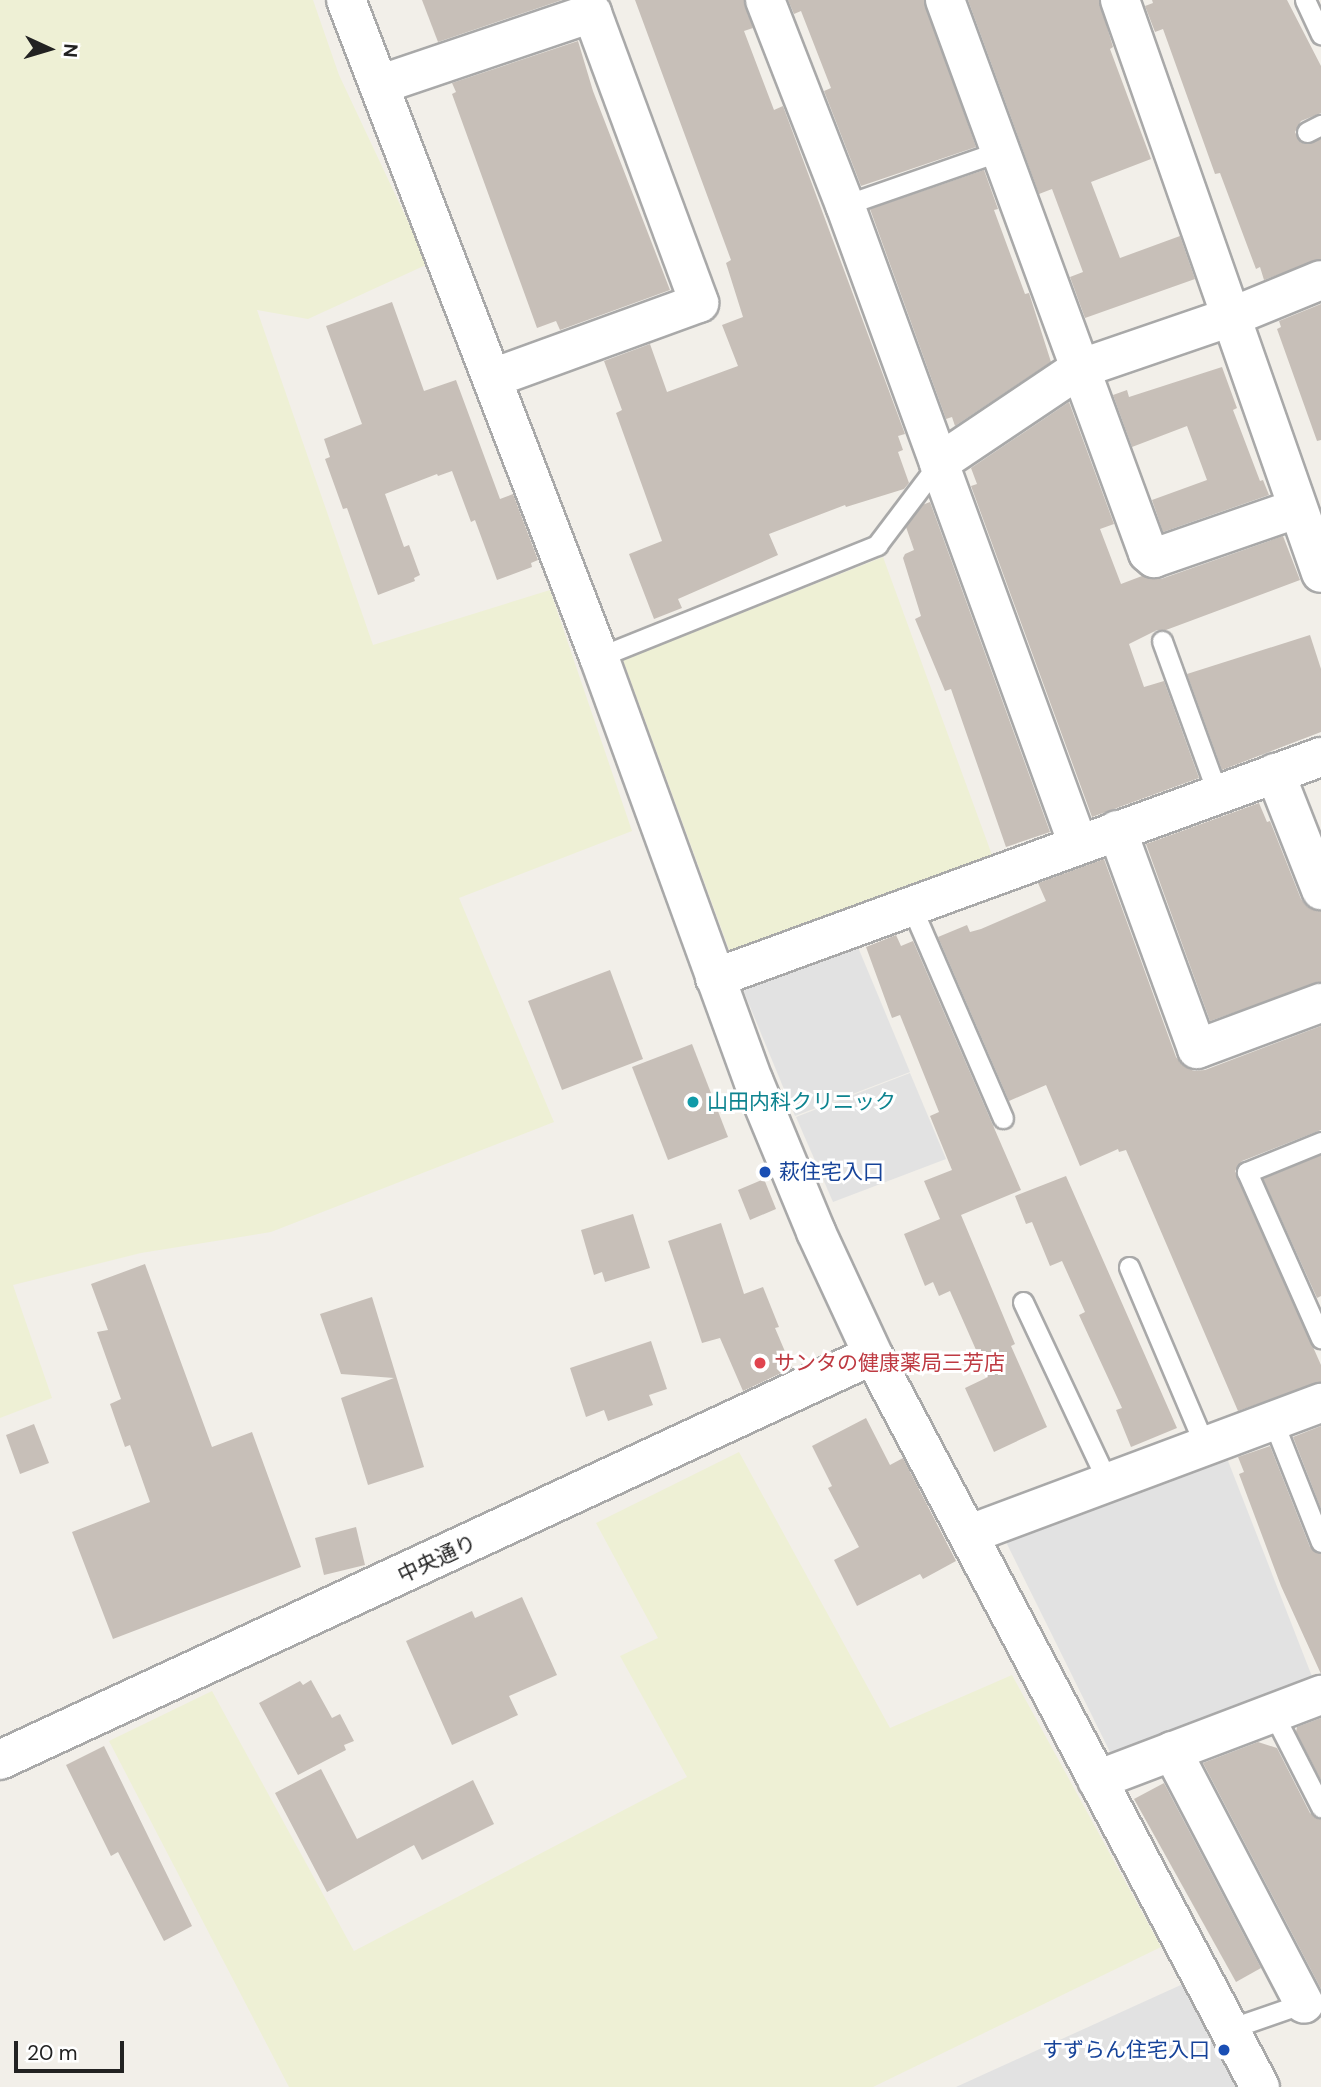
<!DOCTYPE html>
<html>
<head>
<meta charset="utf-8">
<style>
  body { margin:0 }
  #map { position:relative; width:1321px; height:2087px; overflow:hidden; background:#f2efe9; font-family:"DM Sans","Noto Sans JP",sans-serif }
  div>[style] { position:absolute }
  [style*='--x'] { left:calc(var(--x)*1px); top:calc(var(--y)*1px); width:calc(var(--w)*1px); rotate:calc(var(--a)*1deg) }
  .farmland>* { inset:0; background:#eef0d5 }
  .parking>* { inset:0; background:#e2e2e2 }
  .building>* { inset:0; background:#c7bfb8 }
  .roads { filter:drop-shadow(2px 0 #a9a9a9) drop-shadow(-2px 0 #a9a9a9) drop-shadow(0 2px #a9a9a9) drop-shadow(0 -2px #a9a9a9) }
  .service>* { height:19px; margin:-9.5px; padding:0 9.5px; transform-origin:9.5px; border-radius:9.5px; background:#fff }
  .minor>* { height:38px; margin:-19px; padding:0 19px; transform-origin:19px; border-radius:19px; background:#fff }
  .tertiary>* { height:38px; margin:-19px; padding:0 19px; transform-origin:19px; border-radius:19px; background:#fff }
  .dots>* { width:19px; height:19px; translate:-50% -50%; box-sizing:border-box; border:4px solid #fff; border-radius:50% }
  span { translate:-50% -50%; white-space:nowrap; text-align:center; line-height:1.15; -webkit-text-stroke:6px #fff; paint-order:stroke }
  .culture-label { font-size:21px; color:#0d838f }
  .left { translate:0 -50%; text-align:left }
  .transit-label { font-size:21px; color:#164399 }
  .right { translate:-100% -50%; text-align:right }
  .health-label { font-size:21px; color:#be3a42 }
  .street-label { font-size:21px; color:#222 }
  .north { position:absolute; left:14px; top:14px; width:70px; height:70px; -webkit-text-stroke:5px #fff; paint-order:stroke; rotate:94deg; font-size:19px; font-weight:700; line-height:28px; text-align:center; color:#222 }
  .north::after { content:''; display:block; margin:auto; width:24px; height:32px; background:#222; clip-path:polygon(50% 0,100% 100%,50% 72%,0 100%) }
  .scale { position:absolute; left:14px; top:2041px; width:110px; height:32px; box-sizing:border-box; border:4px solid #222; border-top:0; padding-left:9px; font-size:21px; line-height:24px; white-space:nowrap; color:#222; -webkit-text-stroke:5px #fff; paint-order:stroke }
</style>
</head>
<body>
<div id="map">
  <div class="farmland">
    <i style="clip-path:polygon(0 0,313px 0,339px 75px,428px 264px,308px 319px,257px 310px,373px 645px,550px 590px,632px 831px,459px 898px,554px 1122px,271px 1232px,141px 1253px,13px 1285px,52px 1398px,0 1418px)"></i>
    <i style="clip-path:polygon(883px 557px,996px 866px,731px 955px,623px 660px)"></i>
    <i style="clip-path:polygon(739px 1452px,890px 1728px,1012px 1675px,1161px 1947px,873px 2087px,289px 2087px,109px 1741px,212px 1691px,354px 1951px,687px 1777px,620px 1656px,658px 1638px,596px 1523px)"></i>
  </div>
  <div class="parking">
    <i style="clip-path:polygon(855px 940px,910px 1072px,795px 1116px,744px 992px,748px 982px)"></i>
    <i style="clip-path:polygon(910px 1073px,946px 1159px,833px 1202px,796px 1117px)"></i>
    <i style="clip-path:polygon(1223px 1448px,1313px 1679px,1119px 1755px,1111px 1754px,1007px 1544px,1009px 1534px)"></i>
    <i style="clip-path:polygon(1183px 1984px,1237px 2087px,956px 2087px)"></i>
  </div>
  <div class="building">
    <i style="clip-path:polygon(422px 0,562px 0,438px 42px)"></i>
    <i style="clip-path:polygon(635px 0,744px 0,753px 28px,744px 31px,774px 110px,783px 106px,905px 434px,898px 436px,903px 450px,898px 452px,909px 483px,904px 489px,846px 507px,845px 505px,769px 534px,778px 555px,678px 599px,682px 608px,654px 619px,629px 554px,662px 541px,616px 413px,622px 410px,604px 361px,650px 344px,667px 392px,738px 366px,722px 325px,743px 317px,726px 263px,731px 260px)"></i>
    <i style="clip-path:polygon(788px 0,924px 0,976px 147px,861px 186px,824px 91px,831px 88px,801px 11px,794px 14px)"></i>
    <i style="clip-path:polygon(968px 0,1099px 0,1113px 47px,1110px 49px,1151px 159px,1091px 182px,1120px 258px,1180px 236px,1195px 279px,1085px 318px,1070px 277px,1083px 272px,1052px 189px,1039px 194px)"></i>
    <i style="clip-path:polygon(1152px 0,1287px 0,1321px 66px,1321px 113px,1301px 121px,1295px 132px,1300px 142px,1306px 144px,1321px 139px,1321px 259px,1264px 280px,1260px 267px,1256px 269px,1220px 173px,1215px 174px,1163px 29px,1155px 32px,1145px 6px,1153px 3px)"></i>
    <i style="clip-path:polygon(578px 41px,593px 91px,670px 290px,560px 330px,556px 321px,537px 328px,452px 94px,456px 92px,452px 83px)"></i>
    <i style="clip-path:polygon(984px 170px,998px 209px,994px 210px,1025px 294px,1029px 293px,1051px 362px,955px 426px,952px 417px,946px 419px,870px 209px)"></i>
    <i style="clip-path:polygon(392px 302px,424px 391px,456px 380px,500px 499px,513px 494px,538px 560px,531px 563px,532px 567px,497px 580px,475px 520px,471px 522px,452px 471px,438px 476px,437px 474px,385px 494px,404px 547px,409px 545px,420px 575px,414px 578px,415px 581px,378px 595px,347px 508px,343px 509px,325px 459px,330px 457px,324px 439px,362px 424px,326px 326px)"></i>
    <i style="clip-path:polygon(1321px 304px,1321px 440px,1317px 441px,1277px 329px,1281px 327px,1279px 321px)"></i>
    <i style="clip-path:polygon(1222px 367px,1237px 408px,1233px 410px,1260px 481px,1263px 480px,1269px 495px,1163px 532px,1152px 500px,1207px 480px,1187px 426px,1132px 447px,1113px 395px,1127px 390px,1129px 397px)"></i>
    <i style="clip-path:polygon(1069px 402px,1114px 524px,1100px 529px,1121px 584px,1142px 576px,1161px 579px,1283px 536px,1300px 580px,1166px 630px,1157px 630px,1129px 644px,1144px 687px,1164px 681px,1199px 778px,1092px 817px,971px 486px,977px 484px,971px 468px)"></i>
    <i style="clip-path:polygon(930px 502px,1050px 832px,1006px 847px,951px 689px,945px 691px,915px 619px,921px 616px,903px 558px,905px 554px,914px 550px,906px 527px,922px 505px)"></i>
    <i style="clip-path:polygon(1310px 635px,1321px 669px,1321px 732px,1222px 770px,1187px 674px)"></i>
    <i style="clip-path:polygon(1259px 803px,1267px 822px,1270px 821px,1301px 899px,1308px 907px,1321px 911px,1321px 982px,1210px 1021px,1146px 844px)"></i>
    <i style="clip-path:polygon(1104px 859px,1176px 1057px,1184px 1066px,1194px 1071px,1205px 1070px,1321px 1026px,1321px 1130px,1242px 1161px,1235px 1171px,1321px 1365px,1321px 1382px,1238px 1411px,1126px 1150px,1119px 1152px,1118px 1149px,1080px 1166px,1046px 1085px,1009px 1101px,938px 937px,967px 925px,970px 932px,981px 929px,1046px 901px,1038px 883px)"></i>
    <i style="clip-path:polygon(896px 935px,901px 946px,913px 941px,1021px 1190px,961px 1215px,1015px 1344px,1011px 1346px,1047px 1427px,994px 1452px,965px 1388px,988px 1377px,950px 1291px,939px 1296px,933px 1282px,925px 1286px,904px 1234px,940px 1219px,924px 1181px,952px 1170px,930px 1116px,939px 1112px,900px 1015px,892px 1018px,866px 947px)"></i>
    <i style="clip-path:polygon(610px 970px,643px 1059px,562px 1090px,528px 1001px)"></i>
    <i style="clip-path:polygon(692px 1044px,728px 1137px,668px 1160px,632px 1067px)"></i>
    <i style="clip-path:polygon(1321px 1155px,1321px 1296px,1317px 1298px,1263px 1179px)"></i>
    <i style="clip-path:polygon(1066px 1176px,1177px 1428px,1131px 1447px,1116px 1410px,1122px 1408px,1079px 1315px,1085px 1312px,1062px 1261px,1050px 1266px,1032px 1222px,1026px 1224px,1015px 1196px)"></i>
    <i style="clip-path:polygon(764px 1179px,776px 1209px,750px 1220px,738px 1190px)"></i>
    <i style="clip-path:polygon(633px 1214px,650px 1268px,605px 1282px,602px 1272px,594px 1275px,581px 1230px)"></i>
    <i style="clip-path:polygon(721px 1223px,744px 1294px,763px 1287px,779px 1327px,775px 1328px,792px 1368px,743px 1391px,720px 1338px,702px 1343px,668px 1241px)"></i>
    <i style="clip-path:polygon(145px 1264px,212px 1447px,252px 1432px,301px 1567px,113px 1639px,72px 1532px,150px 1502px,130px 1445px,125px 1447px,110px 1404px,121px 1399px,97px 1332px,108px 1330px,91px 1284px)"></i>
    <i style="clip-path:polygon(372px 1297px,424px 1467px,368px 1485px,341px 1398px,394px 1378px,341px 1374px,320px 1314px)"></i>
    <i style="clip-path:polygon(651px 1341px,667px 1389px,649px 1395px,653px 1405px,608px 1421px,604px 1410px,586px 1417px,570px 1368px)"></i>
    <i style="clip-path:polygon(866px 1418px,890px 1465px,903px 1458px,956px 1561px,923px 1579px,920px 1574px,857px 1606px,834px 1560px,859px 1547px,828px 1488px,832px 1486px,812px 1446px)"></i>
    <i style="clip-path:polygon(34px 1424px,49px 1463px,20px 1474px,6px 1435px)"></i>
    <i style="clip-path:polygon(1321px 1426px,1321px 1509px,1293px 1437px)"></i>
    <i style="clip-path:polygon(1270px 1446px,1310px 1547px,1321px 1554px,1321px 1674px,1281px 1586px,1239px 1474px,1244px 1472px,1238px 1457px)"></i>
    <i style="clip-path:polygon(356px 1527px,365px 1565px,324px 1575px,315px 1538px)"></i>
    <i style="clip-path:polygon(522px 1597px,557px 1675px,509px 1696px,518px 1715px,452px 1745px,406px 1641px,472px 1611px,475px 1618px)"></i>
    <i style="clip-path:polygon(311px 1680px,332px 1718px,340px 1714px,354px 1741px,344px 1745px,346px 1750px,298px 1775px,259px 1703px,300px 1681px,303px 1685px)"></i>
    <i style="clip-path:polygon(1321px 1718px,1321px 1780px,1296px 1732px,1297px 1727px)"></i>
    <i style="clip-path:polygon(1258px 1742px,1277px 1748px,1310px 1813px,1321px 1819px,1321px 1989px,1203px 1763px)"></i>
    <i style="clip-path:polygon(104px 1746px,192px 1926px,164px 1941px,118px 1852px,111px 1856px,66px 1765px)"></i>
    <i style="clip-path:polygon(321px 1769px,357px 1839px,473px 1780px,494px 1824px,422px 1860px,414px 1845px,327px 1892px,275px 1793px)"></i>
    <i style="clip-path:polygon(1164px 1783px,1261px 1968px,1236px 1982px,1134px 1799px)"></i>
  </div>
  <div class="roads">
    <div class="service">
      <i style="--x:1305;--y:0;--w:38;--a:65"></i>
      <i style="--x:1307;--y:132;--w:16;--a:-27"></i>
      <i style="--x:845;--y:205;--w:164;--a:-19.2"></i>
      <i style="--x:1162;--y:641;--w:161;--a:70"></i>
      <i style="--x:599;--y:657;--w:300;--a:-21.9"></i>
      <i style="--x:877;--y:545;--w:103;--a:-52.9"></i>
      <i style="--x:912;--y:908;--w:229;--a:66.6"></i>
      <i style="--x:1321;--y:1142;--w:80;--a:157.9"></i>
      <i style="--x:1247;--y:1172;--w:182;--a:66"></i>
      <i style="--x:1129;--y:1267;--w:194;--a:67"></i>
      <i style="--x:1023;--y:1302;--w:200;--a:64.8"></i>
      <i style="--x:1273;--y:1421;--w:130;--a:68.4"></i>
      <i style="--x:1273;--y:1713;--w:106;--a:62.9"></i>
      <i style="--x:1229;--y:2029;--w:86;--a:-19.1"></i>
    </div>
    <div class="minor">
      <i style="--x:765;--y:0;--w:220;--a:68.7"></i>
      <i style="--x:845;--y:205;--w:680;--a:69.97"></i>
      <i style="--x:945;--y:0;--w:589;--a:69.84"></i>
      <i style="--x:1148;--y:553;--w:8;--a:40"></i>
      <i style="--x:1154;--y:558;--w:152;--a:-19.1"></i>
      <i style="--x:1120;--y:0;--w:607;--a:70.67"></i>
      <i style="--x:379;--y:85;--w:225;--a:-18.7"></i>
      <i style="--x:592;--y:13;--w:309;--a:69.7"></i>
      <i style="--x:699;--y:303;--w:219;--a:160"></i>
      <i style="--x:939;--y:463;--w:169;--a:-33.9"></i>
      <i style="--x:1079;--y:369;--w:161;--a:-18.9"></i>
      <i style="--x:1231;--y:317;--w:97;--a:-22.3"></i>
      <i style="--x:1275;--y:773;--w:126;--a:68.5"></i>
      <i style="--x:1117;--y:830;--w:233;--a:69.9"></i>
      <i style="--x:1197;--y:1049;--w:132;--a:-20.4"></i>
      <i style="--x:715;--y:978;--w:645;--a:-20.04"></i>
      <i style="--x:970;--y:1534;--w:375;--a:-20.5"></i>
      <i style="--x:1172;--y:1751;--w:285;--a:62.4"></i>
      <i style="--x:1097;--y:1780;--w:240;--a:-20.8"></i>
    </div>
    <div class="tertiary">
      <i style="--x:346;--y:0;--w:704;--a:68.94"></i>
      <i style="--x:599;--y:657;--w:452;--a:70"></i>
      <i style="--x:754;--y:1082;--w:162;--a:67.5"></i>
      <i style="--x:816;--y:1232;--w:136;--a:65.1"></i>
      <i style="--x:873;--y:1355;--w:828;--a:62.14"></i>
      <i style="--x:0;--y:1760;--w:962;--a:-24.89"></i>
    </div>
  </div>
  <div class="dots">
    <i style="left:693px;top:1102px;background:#0f9aa8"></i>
    <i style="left:765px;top:1172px;background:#1a4fb4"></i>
    <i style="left:760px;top:1363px;background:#e0444e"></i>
    <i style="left:1224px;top:2050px;background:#1a4fb4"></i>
  </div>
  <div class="culture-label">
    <span class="left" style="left:707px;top:1102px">山田内科クリニック</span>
  </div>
  <div class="transit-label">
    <span class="left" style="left:779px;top:1172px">萩住宅入口</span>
    <span class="right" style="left:1210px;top:2050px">すずらん住宅入口</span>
  </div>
  <div class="health-label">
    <span class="left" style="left:774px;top:1363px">サンタの健康薬局三芳店</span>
  </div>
  <div class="street-label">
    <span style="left:437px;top:1559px;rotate:-25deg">中央通り</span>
  </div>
  <div class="north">N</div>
  <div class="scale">20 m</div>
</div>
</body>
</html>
